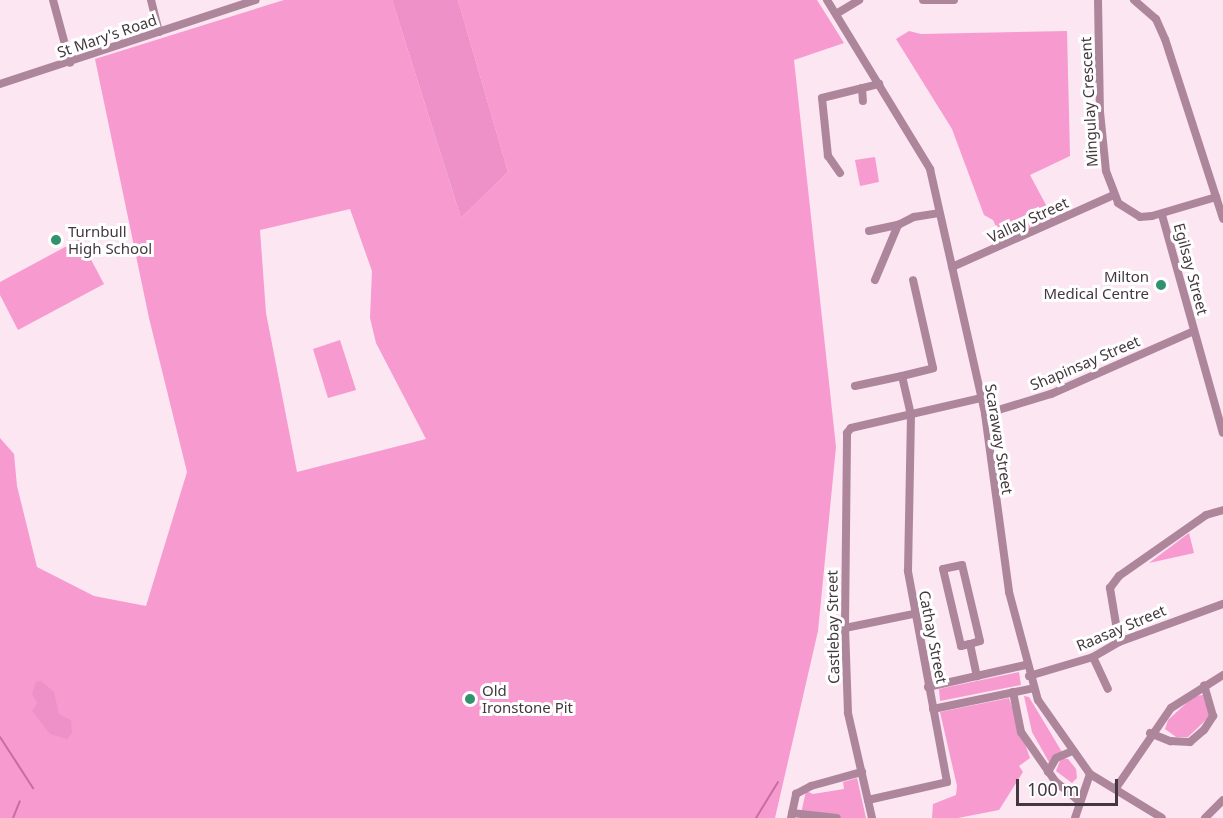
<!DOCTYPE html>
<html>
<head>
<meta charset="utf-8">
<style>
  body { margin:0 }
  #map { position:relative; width:1223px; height:818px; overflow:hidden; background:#fce6f2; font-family:"Noto Sans",sans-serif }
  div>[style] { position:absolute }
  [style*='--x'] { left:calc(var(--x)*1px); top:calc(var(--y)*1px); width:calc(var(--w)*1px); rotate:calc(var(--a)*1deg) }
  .green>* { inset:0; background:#f69ad0 }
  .forest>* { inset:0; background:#ee91c8 }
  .stream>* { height:2px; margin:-1px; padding:0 1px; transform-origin:1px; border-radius:1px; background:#c66da2 }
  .minor>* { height:8px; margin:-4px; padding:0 4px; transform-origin:4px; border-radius:4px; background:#ae869c }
  .dots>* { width:16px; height:16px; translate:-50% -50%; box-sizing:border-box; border:3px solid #fff; border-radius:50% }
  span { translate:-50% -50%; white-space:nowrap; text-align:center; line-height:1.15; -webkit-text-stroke:6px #fff; paint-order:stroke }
  .street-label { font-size:15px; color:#43383e }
  .poi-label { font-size:15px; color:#43383e }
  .left { translate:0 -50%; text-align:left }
  .right { translate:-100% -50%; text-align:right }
  .scale { position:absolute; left:1016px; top:779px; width:102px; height:27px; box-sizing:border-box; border:3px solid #43383e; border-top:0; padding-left:8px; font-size:18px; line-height:21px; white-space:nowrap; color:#43383e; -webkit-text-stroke:4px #fff; paint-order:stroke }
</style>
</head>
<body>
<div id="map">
  <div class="green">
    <i style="clip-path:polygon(evenodd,284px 0,392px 0,461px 218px,508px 172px,458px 0,817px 0,844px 43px,794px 60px,836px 447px,818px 631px,775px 818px,0 818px,0 438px,14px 454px,17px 486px,37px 567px,94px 596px,146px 606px,187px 472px,149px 318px,95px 59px,284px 0,350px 209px,372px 271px,370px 318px,376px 343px,426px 439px,297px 472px,266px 313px,260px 230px,350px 209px)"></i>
    <i style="clip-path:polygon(909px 31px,921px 34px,1067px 31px,1070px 156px,1030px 175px,1054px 220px,1004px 244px,993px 220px,984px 215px,952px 129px,896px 39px)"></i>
    <i style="clip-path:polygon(875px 157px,879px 182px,860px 186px,855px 160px)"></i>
    <i style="clip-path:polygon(80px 239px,104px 284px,18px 330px,0 295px,0 282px)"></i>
    <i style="clip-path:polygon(340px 340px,356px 390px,328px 398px,313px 349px)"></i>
    <i style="clip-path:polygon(1189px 533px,1194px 553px,1149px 563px)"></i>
    <i style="clip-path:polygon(1019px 672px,1021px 685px,940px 701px,939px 689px)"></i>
    <i style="clip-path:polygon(1203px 695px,1210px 716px,1188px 737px,1176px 737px,1165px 729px,1168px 720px,1194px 696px)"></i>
    <i style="clip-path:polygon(1024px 696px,1029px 697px,1062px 752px,1053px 755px,1050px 764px,1032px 732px)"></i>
    <i style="clip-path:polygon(1009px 698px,1030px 758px,1019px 766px,1023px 772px,999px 810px,958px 818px,932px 818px,933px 804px,956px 795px,957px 786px,940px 712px)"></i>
    <i style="clip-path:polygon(1061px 758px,1068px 759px,1076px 769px,1077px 778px,1072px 783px,1056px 771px)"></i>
    <i style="clip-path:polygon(857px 778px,866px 818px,800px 818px,806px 791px,813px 794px,844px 789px,843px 782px)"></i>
  </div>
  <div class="forest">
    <i style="clip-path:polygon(392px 0,458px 0,508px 172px,461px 218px)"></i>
    <i style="clip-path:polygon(41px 681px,54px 692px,59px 714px,71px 720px,72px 733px,67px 739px,50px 734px,32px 711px,37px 703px,32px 694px,36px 682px)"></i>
  </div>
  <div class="stream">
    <i style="--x:0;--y:737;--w:61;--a:57.1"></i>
    <i style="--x:13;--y:818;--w:18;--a:-68"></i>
    <i style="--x:756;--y:818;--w:42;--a:-58.6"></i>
  </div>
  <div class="minor">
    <i style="--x:53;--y:0;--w:65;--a:74.9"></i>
    <i style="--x:151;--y:0;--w:33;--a:76"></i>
    <i style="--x:827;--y:0;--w:198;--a:58.6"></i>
    <i style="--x:930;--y:169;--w:251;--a:77.3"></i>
    <i style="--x:985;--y:414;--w:180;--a:82.3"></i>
    <i style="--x:1009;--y:592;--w:112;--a:75"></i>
    <i style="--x:1038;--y:700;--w:90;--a:54.9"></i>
    <i style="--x:1090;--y:774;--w:84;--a:31.4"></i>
    <i style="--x:923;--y:0;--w:31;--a:0"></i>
    <i style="--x:1098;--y:0;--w:112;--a:89"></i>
    <i style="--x:1100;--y:112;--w:59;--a:84.2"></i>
    <i style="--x:1106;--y:171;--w:34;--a:69"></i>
    <i style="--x:1118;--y:203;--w:26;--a:32"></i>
    <i style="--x:1140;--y:217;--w:12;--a:-5"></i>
    <i style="--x:1152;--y:216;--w:67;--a:-16.5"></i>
    <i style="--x:1134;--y:0;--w:29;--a:41"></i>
    <i style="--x:1156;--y:19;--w:22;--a:66"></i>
    <i style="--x:1165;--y:39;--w:189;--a:72.1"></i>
    <i style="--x:836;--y:14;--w:27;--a:-31"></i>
    <i style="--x:0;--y:84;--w:269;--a:-18.2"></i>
    <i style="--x:862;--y:88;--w:13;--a:86"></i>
    <i style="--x:840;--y:173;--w:21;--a:-125"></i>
    <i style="--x:828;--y:156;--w:58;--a:-95.9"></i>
    <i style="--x:822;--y:98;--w:59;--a:-13.8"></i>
    <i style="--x:1162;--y:215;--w:226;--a:74.4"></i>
    <i style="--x:869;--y:231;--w:30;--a:-12"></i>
    <i style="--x:952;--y:267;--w:177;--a:-24"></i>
    <i style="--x:875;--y:280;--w:60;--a:-67.3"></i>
    <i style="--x:898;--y:225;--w:18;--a:-27"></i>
    <i style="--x:914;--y:217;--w:25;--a:-9"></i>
    <i style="--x:855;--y:386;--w:48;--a:-12"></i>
    <i style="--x:985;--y:414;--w:69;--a:-16.9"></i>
    <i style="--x:1051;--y:394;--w:156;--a:-23.8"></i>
    <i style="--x:845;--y:628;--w:69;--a:-11.6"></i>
    <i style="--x:1119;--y:642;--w:55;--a:-99.5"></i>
    <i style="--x:1110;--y:588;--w:15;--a:-53"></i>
    <i style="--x:1119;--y:576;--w:106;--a:-35"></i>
    <i style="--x:1206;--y:515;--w:18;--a:-16"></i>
    <i style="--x:970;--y:644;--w:10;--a:-17"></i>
    <i style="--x:980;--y:641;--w:78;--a:-103.3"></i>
    <i style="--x:962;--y:565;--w:19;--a:168"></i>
    <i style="--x:943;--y:569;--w:79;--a:76.8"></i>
    <i style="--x:961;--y:646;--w:9;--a:-13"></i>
    <i style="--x:970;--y:644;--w:33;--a:78"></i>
    <i style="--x:1093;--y:657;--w:35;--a:65"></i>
    <i style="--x:1029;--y:676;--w:67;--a:-16.5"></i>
    <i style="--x:1093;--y:657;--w:30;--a:-30"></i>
    <i style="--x:1119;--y:642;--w:111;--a:-20.1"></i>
    <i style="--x:928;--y:687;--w:100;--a:-12.7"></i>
    <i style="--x:1013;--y:692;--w:41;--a:78.7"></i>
    <i style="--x:1021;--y:732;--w:60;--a:55.2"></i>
    <i style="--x:1055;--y:781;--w:31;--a:40"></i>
    <i style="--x:933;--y:709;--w:103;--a:-11.7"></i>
    <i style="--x:1150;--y:733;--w:22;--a:22"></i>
    <i style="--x:1170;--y:741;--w:20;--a:3"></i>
    <i style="--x:1190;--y:742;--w:18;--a:-41"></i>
    <i style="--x:1204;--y:730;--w:17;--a:-57"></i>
    <i style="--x:1213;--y:716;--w:32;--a:-106"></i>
    <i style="--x:1048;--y:772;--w:16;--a:-60"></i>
    <i style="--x:1056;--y:758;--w:15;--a:-23"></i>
    <i style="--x:1116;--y:788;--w:97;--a:-55.5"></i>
    <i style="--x:1171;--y:708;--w:62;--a:-32.4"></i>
    <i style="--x:868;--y:800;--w:81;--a:-12.8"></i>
    <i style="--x:947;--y:782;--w:215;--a:-100.5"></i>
    <i style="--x:908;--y:571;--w:156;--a:-88.9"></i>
    <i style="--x:911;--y:415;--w:40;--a:-103"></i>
    <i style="--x:902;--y:376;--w:32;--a:-14"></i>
    <i style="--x:933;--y:368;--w:90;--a:-102.8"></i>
    <i style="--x:792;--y:813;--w:45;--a:6.3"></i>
    <i style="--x:791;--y:818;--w:25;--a:-78"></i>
    <i style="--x:796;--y:794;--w:17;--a:-28"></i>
    <i style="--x:811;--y:786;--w:53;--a:-15.4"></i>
    <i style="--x:872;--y:818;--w:108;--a:-102.9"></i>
    <i style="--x:848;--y:713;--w:85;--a:-92"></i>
    <i style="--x:845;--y:628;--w:195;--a:-89.4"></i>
    <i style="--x:847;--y:433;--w:6;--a:-51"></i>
    <i style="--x:851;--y:428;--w:133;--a:-13"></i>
    <i style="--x:1075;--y:818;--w:46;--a:-71.2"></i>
    <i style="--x:1205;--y:818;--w:25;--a:-45"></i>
  </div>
  <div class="dots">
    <i style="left:56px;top:240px;background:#30936e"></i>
    <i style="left:1161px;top:285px;background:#30936e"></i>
    <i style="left:470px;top:699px;background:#30936e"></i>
  </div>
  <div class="street-label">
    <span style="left:107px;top:36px;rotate:-19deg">St Mary's Road</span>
    <span style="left:1089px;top:102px;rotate:-93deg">Mingulay Crescent</span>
    <span style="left:1028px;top:220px;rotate:-25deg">Vallay Street</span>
    <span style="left:1191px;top:269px;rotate:75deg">Egilsay Street</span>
    <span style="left:1085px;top:363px;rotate:-23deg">Shapinsay Street</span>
    <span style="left:999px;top:439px;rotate:81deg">Scaraway Street</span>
    <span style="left:833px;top:627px;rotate:-91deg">Castlebay Street</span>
    <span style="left:1121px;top:628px;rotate:-23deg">Raasay Street</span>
    <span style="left:933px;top:637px;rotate:79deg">Cathay Street</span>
  </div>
  <div class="poi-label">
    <span class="left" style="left:68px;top:240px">Turnbull<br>High School</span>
    <span class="right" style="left:1149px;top:285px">Milton<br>Medical Centre</span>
    <span class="left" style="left:482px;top:699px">Old<br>Ironstone Pit</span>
  </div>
  <div class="scale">100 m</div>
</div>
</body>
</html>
